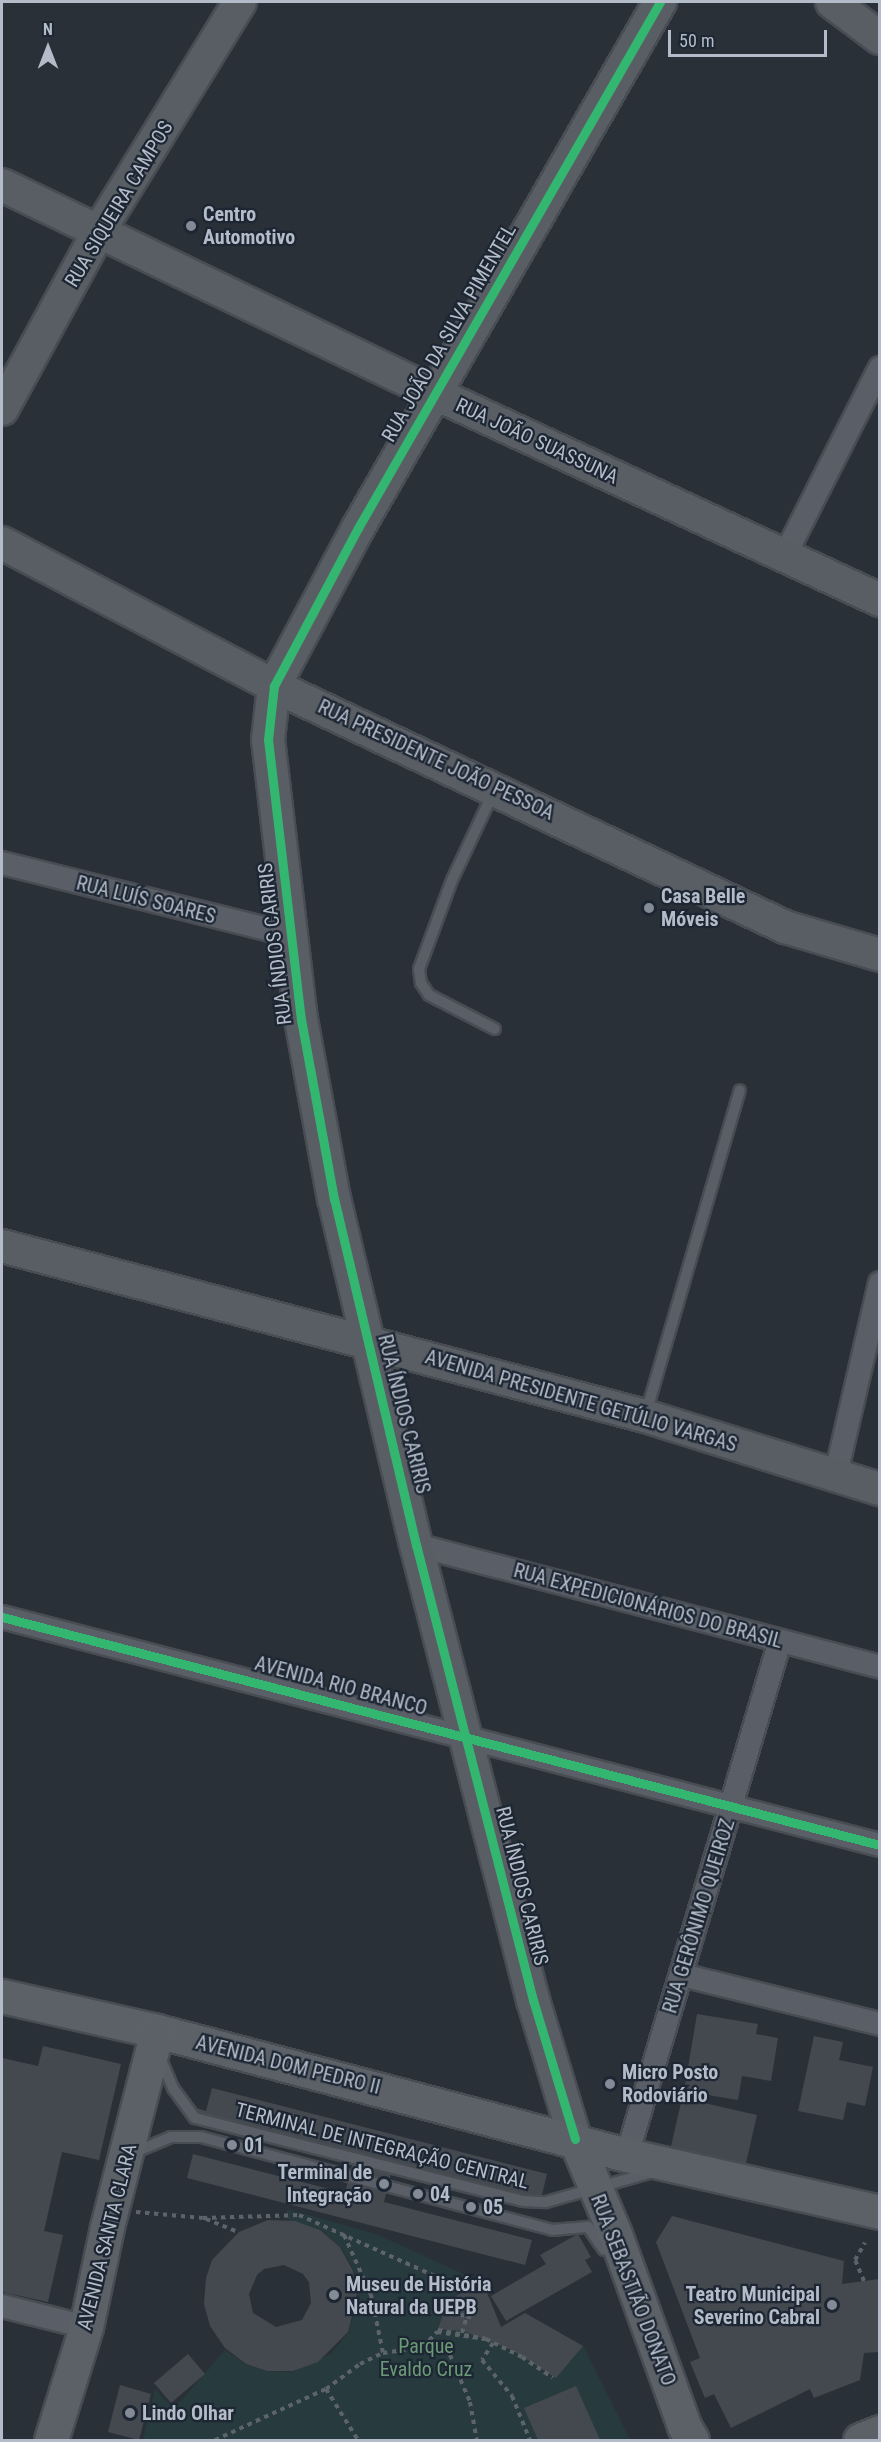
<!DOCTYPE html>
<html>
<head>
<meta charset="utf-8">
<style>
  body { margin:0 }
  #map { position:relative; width:881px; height:2442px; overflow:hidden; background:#2a3038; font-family:"Roboto Condensed",sans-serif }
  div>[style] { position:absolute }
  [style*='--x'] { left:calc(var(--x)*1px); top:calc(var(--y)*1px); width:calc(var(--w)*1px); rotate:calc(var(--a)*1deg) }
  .green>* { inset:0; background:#273a3e }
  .building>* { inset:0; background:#444950 }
  .path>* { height:4px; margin-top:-2px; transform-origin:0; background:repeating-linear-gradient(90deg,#5d636a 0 4.5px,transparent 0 9px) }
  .roads { filter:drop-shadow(2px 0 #484c53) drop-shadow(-2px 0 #484c53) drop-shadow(0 2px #484c53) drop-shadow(0 -2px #484c53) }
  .lane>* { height:10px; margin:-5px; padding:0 5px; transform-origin:5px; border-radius:5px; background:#5a5e66 }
  .street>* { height:22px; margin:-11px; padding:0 11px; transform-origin:11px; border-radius:11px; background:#5a5e66 }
  .secondary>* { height:32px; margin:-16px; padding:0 16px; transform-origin:16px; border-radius:16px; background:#595d64 }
  .primary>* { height:33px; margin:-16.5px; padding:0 16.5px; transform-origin:16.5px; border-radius:16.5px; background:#5c6168 }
  .cycleway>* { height:9px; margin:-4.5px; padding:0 4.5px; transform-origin:4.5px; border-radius:4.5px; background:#33b770 }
  .dots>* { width:16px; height:16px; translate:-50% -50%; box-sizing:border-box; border:3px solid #1d2633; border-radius:50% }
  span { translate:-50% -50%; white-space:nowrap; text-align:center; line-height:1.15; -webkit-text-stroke:4.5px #1d2633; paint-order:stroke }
  .street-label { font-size:20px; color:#b4bcc9 }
  .poi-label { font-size:20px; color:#b4bcc9; font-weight:700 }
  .left { translate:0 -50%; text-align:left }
  .right { translate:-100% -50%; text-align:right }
  .park-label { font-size:20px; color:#6b9a76 }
  .frame { position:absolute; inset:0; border:3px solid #b4bcc9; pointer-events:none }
  .north { position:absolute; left:18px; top:18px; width:60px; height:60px; -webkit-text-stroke:4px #1d2633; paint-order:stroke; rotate:0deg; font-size:16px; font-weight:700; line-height:24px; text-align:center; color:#b4bcc9 }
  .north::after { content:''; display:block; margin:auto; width:21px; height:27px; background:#b4bcc9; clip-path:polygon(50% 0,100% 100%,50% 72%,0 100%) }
  .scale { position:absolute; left:668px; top:30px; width:159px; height:27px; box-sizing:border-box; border:3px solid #b4bcc9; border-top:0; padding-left:8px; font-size:18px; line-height:21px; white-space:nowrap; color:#b4bcc9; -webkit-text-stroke:4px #1d2633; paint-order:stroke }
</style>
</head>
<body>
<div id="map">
  <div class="green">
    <i style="clip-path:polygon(287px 2209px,376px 2234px,483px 2283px,501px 2327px,525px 2313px,583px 2346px,630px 2440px,143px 2440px,155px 2389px,174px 2409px,225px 2350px,246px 2365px,267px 2371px,293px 2372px,332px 2353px,349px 2332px,358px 2296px,354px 2271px,341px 2247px,320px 2229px,285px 2219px)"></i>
  </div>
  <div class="building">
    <i style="clip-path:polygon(697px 2014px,758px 2024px,756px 2034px,778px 2038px,771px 2081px,742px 2076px,738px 2100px,684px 2091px)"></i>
    <i style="clip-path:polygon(814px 2036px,843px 2042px,839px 2060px,873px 2067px,865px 2106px,847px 2102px,843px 2120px,798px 2111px)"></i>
    <i style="clip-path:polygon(43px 2046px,121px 2064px,99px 2160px,62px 2152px,44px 2231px,63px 2235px,48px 2302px,2px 2292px,2px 2058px,38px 2066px)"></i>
    <i style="clip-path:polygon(212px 2088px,547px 2174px,541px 2199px,394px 2161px,384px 2202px,532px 2240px,525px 2265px,187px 2178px,193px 2154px,345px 2193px,355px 2153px,195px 2112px,196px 2108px,206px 2111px)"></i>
    <i style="clip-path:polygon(682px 2098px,757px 2115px,744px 2172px,669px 2155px)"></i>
    <i style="clip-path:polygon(672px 2216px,844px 2261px,842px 2284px,879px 2279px,879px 2352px,864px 2353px,860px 2380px,814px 2398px,810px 2389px,731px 2428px,714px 2394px,705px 2398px,690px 2362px,700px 2358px,656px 2242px)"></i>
    <i style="clip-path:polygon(evenodd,268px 2220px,295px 2221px,320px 2230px,340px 2247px,353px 2271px,357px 2296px,348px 2332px,318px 2362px,293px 2371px,267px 2371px,246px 2364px,225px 2348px,210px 2326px,204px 2304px,206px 2278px,212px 2260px,239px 2232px,268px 2220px,284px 2265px,303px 2274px,309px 2282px,311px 2303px,302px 2320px,276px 2327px,253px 2313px,249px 2294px,257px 2275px,264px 2269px,284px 2265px)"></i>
    <i style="clip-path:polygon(578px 2234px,591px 2257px,585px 2260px,592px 2272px,506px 2321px,491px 2296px,546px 2264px,540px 2255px)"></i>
    <i style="clip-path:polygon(483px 2283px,501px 2327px,525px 2313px,583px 2346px,556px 2378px,512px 2350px,463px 2331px,438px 2329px,448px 2300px)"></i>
    <i style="clip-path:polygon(188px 2354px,205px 2374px,171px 2403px,154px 2383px)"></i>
    <i style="clip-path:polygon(120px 2385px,151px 2394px,139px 2440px,108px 2432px)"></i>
    <i style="clip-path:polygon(576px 2386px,600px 2440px,538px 2440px,524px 2408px)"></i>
  </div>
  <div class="path">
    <i style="--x:136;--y:2212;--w:67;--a:5.1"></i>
    <i style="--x:203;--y:2218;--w:96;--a:-1.8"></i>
    <i style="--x:299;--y:2215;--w:181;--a:24.2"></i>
    <i style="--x:206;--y:2219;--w:35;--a:22"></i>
    <i style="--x:344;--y:2235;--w:66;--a:65.8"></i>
    <i style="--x:371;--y:2295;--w:59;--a:78.3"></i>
    <i style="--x:864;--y:2281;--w:23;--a:-113"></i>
    <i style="--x:855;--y:2260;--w:20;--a:-60"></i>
    <i style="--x:460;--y:2315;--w:7;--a:8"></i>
    <i style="--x:438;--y:2330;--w:49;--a:10.6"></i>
    <i style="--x:486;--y:2339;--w:40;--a:26.6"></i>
    <i style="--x:522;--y:2357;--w:37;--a:34"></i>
    <i style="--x:462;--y:2333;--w:18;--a:-74"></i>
    <i style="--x:467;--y:2316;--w:8;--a:23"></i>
    <i style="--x:493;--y:2343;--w:20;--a:123"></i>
    <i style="--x:482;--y:2360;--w:47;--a:50.2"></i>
    <i style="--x:512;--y:2396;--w:48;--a:67.8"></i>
    <i style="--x:423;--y:2347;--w:21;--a:-47"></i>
    <i style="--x:437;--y:2332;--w:49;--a:8.1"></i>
    <i style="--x:326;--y:2389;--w:60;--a:57.9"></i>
    <i style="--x:215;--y:2440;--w:122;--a:-24.7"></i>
    <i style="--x:326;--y:2389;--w:42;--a:-36.3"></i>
    <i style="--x:360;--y:2364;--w:25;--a:-26"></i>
    <i style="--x:383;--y:2353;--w:40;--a:-8.5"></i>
    <i style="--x:423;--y:2347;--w:28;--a:17"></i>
    <i style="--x:450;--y:2355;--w:51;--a:66.9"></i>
    <i style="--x:470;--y:2402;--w:39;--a:80"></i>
  </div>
  <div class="roads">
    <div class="lane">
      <i style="--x:493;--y:793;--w:96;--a:115.2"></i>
      <i style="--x:452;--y:880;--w:95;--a:110.3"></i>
      <i style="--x:419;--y:969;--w:14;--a:82"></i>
      <i style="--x:421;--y:983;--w:14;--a:56"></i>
      <i style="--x:429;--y:995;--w:74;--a:27.3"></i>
      <i style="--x:646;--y:1413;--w:336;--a:-73.8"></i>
      <i style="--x:159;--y:2055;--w:36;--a:67"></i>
      <i style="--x:173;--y:2088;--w:37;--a:54"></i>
      <i style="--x:195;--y:2118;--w:339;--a:14.2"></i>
      <i style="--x:524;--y:2201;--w:22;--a:3"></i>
      <i style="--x:546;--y:2202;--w:111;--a:-15.7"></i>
      <i style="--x:131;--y:2154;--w:43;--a:-23"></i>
      <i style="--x:171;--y:2137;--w:30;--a:0"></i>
      <i style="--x:201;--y:2137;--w:363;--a:14.8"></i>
      <i style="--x:552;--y:2230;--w:36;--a:-5"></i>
      <i style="--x:588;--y:2227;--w:28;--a:55"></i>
    </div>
    <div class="street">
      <i style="--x:784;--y:557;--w:212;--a:-63.1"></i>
      <i style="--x:2;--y:863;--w:298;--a:14"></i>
      <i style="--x:835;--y:1478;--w:200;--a:-77"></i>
      <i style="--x:416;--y:1545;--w:480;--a:14.7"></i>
      <i style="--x:2;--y:1617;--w:907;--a:14.56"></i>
      <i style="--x:682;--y:1975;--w:204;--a:13.9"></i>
      <i style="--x:627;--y:2155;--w:536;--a:-73.42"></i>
      <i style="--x:2;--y:2306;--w:87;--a:14"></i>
    </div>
    <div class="secondary">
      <i style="--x:832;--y:2;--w:60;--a:36.9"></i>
      <i style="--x:2;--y:185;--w:479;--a:25.7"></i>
      <i style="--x:434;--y:393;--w:492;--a:24.9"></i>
      <i style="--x:2;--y:409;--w:203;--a:-61.4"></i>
      <i style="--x:99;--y:231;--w:269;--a:-58.4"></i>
      <i style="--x:2;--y:543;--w:307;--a:27.7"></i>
      <i style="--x:274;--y:686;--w:565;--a:25.25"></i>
      <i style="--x:785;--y:927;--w:99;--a:16.4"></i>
      <i style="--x:2;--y:1246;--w:665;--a:14.81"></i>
      <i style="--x:645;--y:1416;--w:246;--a:17.3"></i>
      <i style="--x:575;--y:2139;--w:145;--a:-106.8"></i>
      <i style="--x:533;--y:2000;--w:470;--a:-104.4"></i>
      <i style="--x:416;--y:1545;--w:356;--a:-103.3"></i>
      <i style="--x:334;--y:1199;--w:182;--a:-100.4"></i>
      <i style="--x:301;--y:1020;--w:282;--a:-96.7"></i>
      <i style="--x:268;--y:740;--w:54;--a:-83.7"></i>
      <i style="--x:274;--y:686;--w:179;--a:-62"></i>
      <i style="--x:358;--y:528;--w:607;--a:-60.14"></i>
    </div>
    <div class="primary">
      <i style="--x:2;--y:1996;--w:159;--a:12.7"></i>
      <i style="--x:157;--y:2031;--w:486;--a:14.8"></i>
      <i style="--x:627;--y:2155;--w:259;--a:12.7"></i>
      <i style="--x:575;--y:2139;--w:103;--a:67.2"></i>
      <i style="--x:615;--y:2234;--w:204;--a:70.2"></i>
      <i style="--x:684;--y:2426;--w:16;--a:60"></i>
      <i style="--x:51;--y:2440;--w:118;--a:-72.8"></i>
      <i style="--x:86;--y:2327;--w:102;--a:-78.1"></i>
      <i style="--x:107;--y:2227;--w:202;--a:-75.7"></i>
      <i style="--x:860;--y:2440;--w:22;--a:-22"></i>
    </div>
  </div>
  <div class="cycleway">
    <i style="--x:2;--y:1617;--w:907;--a:14.56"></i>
    <i style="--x:575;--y:2139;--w:145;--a:-106.8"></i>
    <i style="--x:533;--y:2000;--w:470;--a:-104.4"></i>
    <i style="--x:416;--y:1545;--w:356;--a:-103.3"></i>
    <i style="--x:334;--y:1199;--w:182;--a:-100.4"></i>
    <i style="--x:301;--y:1020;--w:282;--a:-96.7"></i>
    <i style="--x:268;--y:740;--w:54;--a:-83.7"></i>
    <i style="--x:274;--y:686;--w:179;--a:-62"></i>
    <i style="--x:358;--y:528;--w:607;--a:-60.14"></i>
  </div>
  <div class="dots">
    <i style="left:191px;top:226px;background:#848b96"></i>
    <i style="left:649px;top:908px;background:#848b96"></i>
    <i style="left:610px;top:2084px;background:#848b96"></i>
    <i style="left:232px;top:2145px;background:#848b96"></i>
    <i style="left:384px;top:2184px;background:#848b96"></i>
    <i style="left:418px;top:2194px;background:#848b96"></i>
    <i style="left:471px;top:2207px;background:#848b96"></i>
    <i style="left:334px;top:2295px;background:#848b96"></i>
    <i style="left:832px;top:2305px;background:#848b96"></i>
    <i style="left:130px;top:2413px;background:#848b96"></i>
  </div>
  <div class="street-label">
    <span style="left:119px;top:204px;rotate:-59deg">RUA SIQUEIRA CAMPOS</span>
    <span style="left:449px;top:333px;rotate:-60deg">RUA JOÃO DA SILVA PIMENTEL</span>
    <span style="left:537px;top:441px;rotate:25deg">RUA JOÃO SUASSUNA</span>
    <span style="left:436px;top:760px;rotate:25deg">RUA PRESIDENTE JOÃO PESSOA</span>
    <span style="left:146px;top:900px;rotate:14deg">RUA LUÍS SOARES</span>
    <span style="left:275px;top:944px;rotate:-97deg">RUA ÍNDIOS CARIRIS</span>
    <span style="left:581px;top:1401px;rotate:16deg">AVENIDA PRESIDENTE GETÚLIO VARGAS</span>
    <span style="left:404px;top:1414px;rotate:76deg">RUA ÍNDIOS CARIRIS</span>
    <span style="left:648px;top:1606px;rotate:15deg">RUA EXPEDICIONÁRIOS DO BRASIL</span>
    <span style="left:341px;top:1686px;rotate:15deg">AVENIDA RIO BRANCO</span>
    <span style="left:522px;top:1886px;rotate:76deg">RUA ÍNDIOS CARIRIS</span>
    <span style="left:699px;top:1916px;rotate:-73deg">RUA GERÔNIMO QUEIROZ</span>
    <span style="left:288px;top:2065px;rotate:14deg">AVENIDA DOM PEDRO II</span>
    <span style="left:382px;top:2146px;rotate:14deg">TERMINAL DE INTEGRAÇÃO CENTRAL</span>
    <span style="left:107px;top:2237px;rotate:-76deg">AVENIDA SANTA CLARA</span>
    <span style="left:633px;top:2290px;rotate:69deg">RUA SEBASTIÃO DONATO</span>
  </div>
  <div class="poi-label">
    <span class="left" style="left:203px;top:226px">Centro<br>Automotivo</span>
    <span class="left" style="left:661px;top:908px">Casa Belle<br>Móveis</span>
    <span class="left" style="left:622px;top:2084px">Micro Posto<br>Rodoviário</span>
    <span class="left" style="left:244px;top:2145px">01</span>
    <span class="right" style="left:372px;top:2184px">Terminal de<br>Integração</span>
    <span class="left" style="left:430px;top:2194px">04</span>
    <span class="left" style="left:483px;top:2207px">05</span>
    <span class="left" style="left:346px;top:2296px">Museu de História<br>Natural da UEPB</span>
    <span class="right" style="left:820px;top:2306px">Teatro Municipal<br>Severino Cabral</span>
    <span class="left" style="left:142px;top:2413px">Lindo Olhar</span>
  </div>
  <div class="park-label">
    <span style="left:426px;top:2358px">Parque<br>Evaldo Cruz</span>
  </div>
  <div class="frame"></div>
  <div class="north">N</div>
  <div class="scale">50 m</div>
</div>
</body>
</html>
